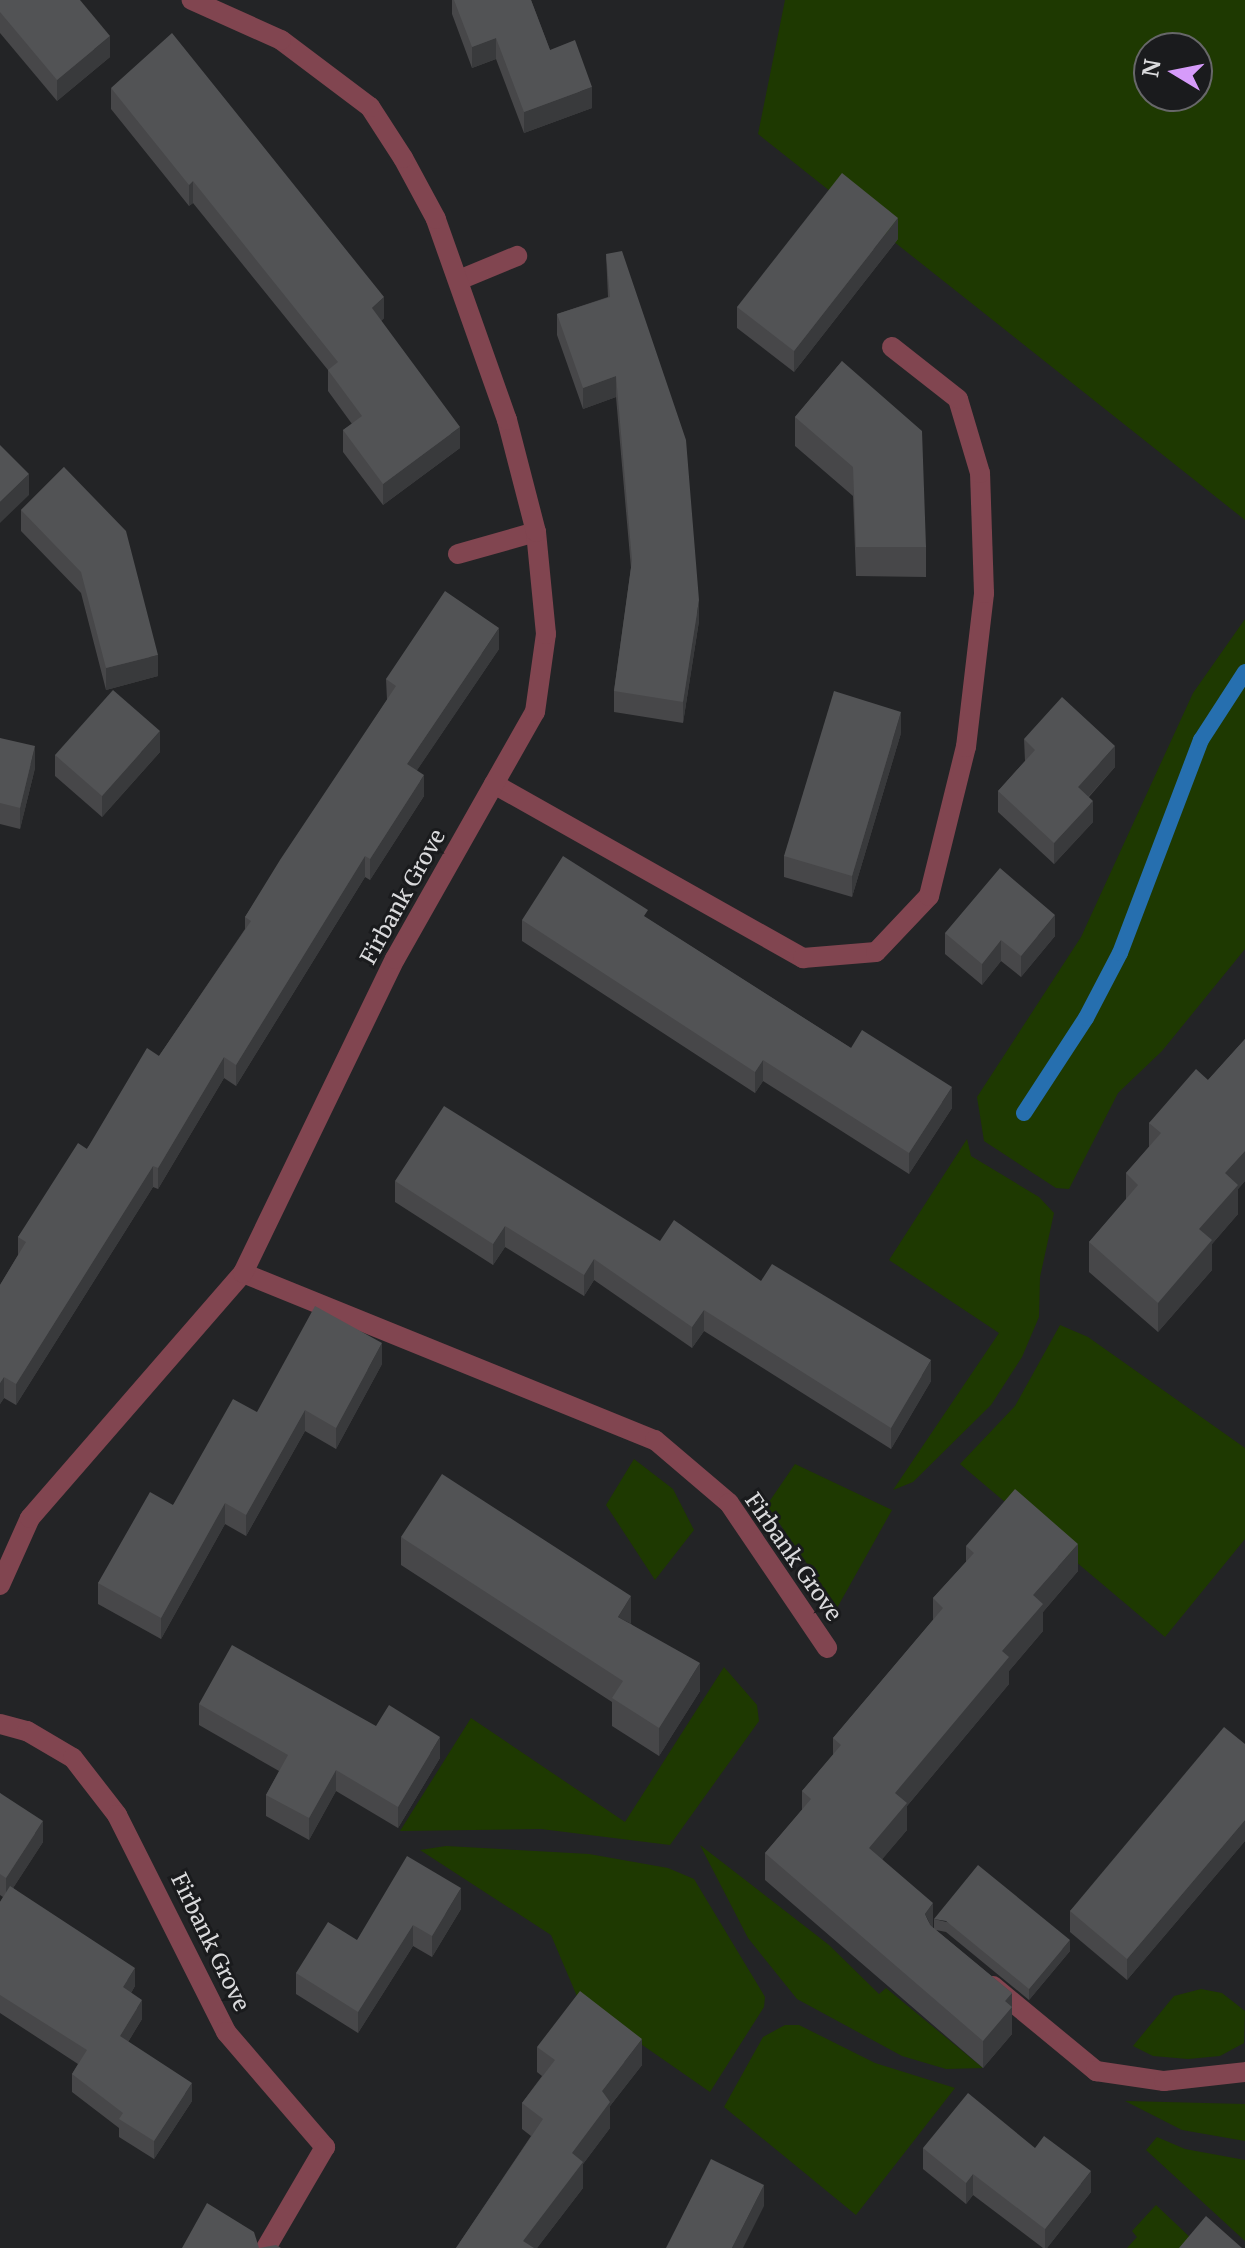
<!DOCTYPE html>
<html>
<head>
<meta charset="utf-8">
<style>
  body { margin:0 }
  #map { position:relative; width:1245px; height:2248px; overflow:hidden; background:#232426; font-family:Merriweather,serif }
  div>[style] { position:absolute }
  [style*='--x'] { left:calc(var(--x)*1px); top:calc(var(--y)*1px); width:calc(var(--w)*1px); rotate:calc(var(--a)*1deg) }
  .green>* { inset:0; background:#1e3901 }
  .stream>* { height:16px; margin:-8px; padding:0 8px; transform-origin:8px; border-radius:8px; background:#266faf }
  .minor>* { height:20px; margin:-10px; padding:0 10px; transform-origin:10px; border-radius:10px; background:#814550 }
  .wall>* { inset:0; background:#474749 }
  .shaded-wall>* { inset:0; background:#393a3c }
  .building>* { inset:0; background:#525355 }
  span { translate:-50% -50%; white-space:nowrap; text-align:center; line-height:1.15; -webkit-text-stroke:6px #1a1b1d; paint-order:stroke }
  .street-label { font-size:22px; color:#dadadc }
  .north { position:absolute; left:1133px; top:32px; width:80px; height:80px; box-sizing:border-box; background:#1a1b1d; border:2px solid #676769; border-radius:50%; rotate:280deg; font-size:22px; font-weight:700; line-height:32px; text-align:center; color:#dadadc }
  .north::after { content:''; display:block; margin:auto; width:28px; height:36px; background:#d69bfa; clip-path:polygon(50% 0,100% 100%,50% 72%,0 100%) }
</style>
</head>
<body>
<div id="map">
  <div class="green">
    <i style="clip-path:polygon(evenodd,785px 0,1245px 0,1245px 520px,758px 134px,785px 0,1149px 48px,1197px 48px,1197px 96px,1149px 96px,1149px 48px)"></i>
    <i style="clip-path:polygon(1245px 619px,1245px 949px,1162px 1051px,1118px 1093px,1069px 1189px,1056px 1188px,984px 1141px,977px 1097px,1081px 937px,1193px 693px)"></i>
    <i style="clip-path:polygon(967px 1139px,971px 1156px,1039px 1197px,1054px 1213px,1040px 1277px,1039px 1317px,1022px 1357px,991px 1405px,913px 1482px,893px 1490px,999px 1333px,889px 1260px)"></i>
    <i style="clip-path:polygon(1060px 1325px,1088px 1337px,1245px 1448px,1245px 1539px,1165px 1637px,960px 1464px,1015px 1406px)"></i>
    <i style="clip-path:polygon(634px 1459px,673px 1489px,694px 1530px,655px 1580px,606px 1505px)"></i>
    <i style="clip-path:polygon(795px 1464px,892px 1510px,837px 1608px,767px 1505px)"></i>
    <i style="clip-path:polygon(724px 1667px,757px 1705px,759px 1721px,670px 1845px,541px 1829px,400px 1831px,471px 1718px,625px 1822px)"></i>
    <i style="clip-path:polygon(700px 1845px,829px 1945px,879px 1994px,886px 1988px,983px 2068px,946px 2069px,902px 2056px,797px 1999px,748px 1938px)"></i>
    <i style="clip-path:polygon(446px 1846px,589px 1854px,668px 1868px,694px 1879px,765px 1997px,764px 2007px,710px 2092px,579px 2001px,551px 1935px,420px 1850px)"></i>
    <i style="clip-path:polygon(1201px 1989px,1222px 1993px,1245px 2011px,1244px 2043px,1220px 2056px,1188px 2059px,1153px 2056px,1133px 2046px,1174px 1996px)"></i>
    <i style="clip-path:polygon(785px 2025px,799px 2025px,875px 2063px,955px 2088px,856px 2215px,724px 2107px,763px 2037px)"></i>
    <i style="clip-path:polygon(1125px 2101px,1245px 2104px,1245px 2141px,1182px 2130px)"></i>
    <i style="clip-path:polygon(1157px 2137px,1185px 2149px,1245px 2160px,1245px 2241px,1146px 2150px)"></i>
    <i style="clip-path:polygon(1156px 2205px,1195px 2242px,1189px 2248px,1127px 2248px,1137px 2237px,1132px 2231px)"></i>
  </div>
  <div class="stream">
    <i style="--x:1024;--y:1113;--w:113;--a:-56.9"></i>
    <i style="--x:1086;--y:1018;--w:73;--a:-62.4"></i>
    <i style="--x:1120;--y:953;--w:228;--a:-69.2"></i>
    <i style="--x:1201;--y:740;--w:81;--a:-57.1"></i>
  </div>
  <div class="minor">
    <i style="--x:459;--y:280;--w:63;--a:-22.5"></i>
    <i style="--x:458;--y:554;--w:81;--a:-15.8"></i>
    <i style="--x:494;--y:784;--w:355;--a:29.4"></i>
    <i style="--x:803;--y:958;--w:73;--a:-4.7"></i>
    <i style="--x:876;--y:952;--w:77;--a:-46.6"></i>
    <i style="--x:929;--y:896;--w:154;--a:-76.1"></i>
    <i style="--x:966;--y:747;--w:155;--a:-83.3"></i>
    <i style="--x:984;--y:593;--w:120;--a:-91.9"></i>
    <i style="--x:980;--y:473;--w:77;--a:-106.6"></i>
    <i style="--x:958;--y:399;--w:84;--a:-141.8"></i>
    <i style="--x:243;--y:1273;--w:445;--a:22.1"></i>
    <i style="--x:655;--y:1440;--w:97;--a:40.4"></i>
    <i style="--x:729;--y:1503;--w:175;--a:55.9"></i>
    <i style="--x:0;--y:1585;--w:73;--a:-65.9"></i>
    <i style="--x:30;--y:1518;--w:325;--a:-49"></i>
    <i style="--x:243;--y:1273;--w:349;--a:-64.2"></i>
    <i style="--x:395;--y:959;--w:284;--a:-60.5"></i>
    <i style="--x:535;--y:712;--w:79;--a:-82"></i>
    <i style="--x:546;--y:634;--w:102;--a:-95.6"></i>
    <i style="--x:536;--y:532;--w:116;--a:-104.5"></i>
    <i style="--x:507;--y:420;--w:213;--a:-109.5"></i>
    <i style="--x:436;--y:219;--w:69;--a:-118.4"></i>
    <i style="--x:403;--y:158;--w:61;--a:-122.9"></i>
    <i style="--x:370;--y:107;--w:111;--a:-143"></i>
    <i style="--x:281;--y:40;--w:98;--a:-155.8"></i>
    <i style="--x:0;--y:1724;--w:28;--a:15"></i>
    <i style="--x:27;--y:1731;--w:53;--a:30.4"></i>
    <i style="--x:73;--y:1758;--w:72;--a:52.3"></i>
    <i style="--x:117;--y:1815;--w:243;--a:63.3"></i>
    <i style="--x:226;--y:2032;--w:152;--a:49.3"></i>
    <i style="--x:325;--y:2147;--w:117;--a:120.3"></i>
    <i style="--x:993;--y:1986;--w:134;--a:39.5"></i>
    <i style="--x:1096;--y:2071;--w:69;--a:8.4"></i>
    <i style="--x:1164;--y:2081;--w:81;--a:-6.3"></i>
  </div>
  <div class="wall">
    <i style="clip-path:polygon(0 0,110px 57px,57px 101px,0 33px)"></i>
    <i style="clip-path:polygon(452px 0,531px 0,550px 50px,592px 108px,524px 133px,496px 59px,472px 68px,452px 14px)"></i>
    <i style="clip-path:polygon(111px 88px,384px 318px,381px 321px,460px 448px,383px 505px,343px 452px,343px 430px,352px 424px,328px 391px,328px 370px,193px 203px,189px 206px,111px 109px)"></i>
    <i style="clip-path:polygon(898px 239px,794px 372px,737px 328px,737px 307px)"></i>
    <i style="clip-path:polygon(606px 254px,699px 621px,683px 723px,614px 712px,614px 691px,631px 568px,616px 397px,583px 409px,557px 335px,557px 314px,608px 297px)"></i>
    <i style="clip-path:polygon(842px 361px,926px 547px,926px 577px,856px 576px,853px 496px,795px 446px,795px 417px)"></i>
    <i style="clip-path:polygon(64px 467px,158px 676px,106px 690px,81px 593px,21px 531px,21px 510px)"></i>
    <i style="clip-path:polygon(499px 649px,417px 770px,424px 796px,370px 880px,365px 877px,236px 1086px,224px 1078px,158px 1189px,153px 1187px,16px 1405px,4px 1398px,0 1404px,0 1285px,18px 1255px,18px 1237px,159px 1056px,245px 929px,245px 917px,387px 700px,386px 679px)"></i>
    <i style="clip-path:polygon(901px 733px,852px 897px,784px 877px,784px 856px)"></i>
    <i style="clip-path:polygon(0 738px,35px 768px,20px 829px,0 824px)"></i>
    <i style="clip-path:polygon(1024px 739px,1115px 767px,1089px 797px,1093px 822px,1054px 864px,998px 812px,998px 791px,1025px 761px)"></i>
    <i style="clip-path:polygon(160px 752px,102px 817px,55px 776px,55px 755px)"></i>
    <i style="clip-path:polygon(648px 919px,851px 1048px,952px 1108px,909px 1174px,763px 1081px,755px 1093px,522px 941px,522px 920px)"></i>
    <i style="clip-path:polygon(945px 933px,1055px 936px,1021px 977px,1001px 961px,982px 985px,945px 954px)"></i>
    <i style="clip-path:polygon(1245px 1039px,1245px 1181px,1238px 1189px,1238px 1214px,1212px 1244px,1212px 1270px,1158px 1332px,1089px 1272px,1089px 1242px,1126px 1200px,1126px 1173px,1149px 1147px,1149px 1123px,1208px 1080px)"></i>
    <i style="clip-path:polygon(395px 1181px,660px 1241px,761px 1281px,931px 1381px,891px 1449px,704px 1331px,692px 1348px,594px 1280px,584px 1296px,505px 1247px,493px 1265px,395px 1202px)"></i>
    <i style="clip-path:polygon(382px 1364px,336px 1449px,305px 1431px,246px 1536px,225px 1524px,161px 1639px,98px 1604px,98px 1583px,173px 1505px,257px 1412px)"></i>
    <i style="clip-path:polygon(401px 1537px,631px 1624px,700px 1691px,659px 1756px,612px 1726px,612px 1702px,401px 1565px)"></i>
    <i style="clip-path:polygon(966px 1546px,1078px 1571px,1043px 1612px,1043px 1631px,1009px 1671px,1009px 1684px,907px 1806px,907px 1830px,882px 1859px,934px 1929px,934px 1919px,1070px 1951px,1029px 2000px,946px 1932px,936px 1930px,1012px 1993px,1012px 2034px,983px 2068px,765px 1880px,765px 1853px,802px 1810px,802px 1791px,833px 1755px,833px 1738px,933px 1620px,933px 1598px,966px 1562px)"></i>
    <i style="clip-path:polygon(199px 1704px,376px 1726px,440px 1758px,398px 1828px,336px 1791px,309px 1840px,266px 1816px,266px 1795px,279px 1771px,199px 1725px)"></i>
    <i style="clip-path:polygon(1245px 1744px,1245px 1841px,1127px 1980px,1070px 1932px,1070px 1911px)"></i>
    <i style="clip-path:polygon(0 1793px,43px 1842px,13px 1888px,135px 1986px,131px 1993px,142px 2019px,128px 2042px,192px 2101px,154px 2159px,119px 2137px,119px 2128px,72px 2092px,72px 2074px,78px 2064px,0 2013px,0 1902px,3px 1897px,0 1895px)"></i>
    <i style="clip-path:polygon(461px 1909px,432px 1957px,413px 1946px,358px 2033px,296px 1994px,296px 1973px,357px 1940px)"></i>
    <i style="clip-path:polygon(537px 2047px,642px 2065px,610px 2106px,610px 2128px,583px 2164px,583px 2188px,537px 2248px,456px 2248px,531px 2136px,522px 2129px,522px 2103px,542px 2076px,537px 2072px)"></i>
    <i style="clip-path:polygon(923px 2148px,1035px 2148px,1091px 2192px,1047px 2248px,1043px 2248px,973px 2195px,966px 2204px,923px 2169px)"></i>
  </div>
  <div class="shaded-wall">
    <i style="clip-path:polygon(110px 36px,110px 57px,57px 101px,57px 80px)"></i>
    <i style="clip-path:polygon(496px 38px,496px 59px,472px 68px,472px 47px)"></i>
    <i style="clip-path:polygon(592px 87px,592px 108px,524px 133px,524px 112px)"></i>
    <i style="clip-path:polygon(193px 181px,193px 203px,189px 206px,189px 185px)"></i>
    <i style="clip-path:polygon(898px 218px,898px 239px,794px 372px,794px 351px)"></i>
    <i style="clip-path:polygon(384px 297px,384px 318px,372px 329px,372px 308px)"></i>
    <i style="clip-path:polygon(616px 376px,616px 397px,583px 409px,583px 388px)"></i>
    <i style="clip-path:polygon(460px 427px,460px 448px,383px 505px,383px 484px)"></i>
    <i style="clip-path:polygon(29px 474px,29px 495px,0 523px,0 502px)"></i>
    <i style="clip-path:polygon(699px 600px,699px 621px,683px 723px,683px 702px)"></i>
    <i style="clip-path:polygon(499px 628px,499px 649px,407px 785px,407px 764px)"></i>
    <i style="clip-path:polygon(158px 655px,158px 676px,106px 690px,106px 668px)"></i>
    <i style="clip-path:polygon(901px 712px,901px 733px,852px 897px,852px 876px)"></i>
    <i style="clip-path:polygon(160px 731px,160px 752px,102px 817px,102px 796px)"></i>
    <i style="clip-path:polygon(35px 746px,35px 768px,20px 829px,20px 808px)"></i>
    <i style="clip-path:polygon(1115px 746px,1115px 767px,1078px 808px,1078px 787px)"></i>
    <i style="clip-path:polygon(424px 775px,424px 796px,370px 880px,370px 859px)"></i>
    <i style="clip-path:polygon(1093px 801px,1093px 822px,1054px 864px,1054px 843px)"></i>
    <i style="clip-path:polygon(365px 856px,365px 877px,236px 1086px,236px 1065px)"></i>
    <i style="clip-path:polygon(1055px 915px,1055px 936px,1021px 977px,1021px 956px)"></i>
    <i style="clip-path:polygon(1001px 940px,1001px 961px,982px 985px,982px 964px)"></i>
    <i style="clip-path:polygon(224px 1057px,224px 1078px,158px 1189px,158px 1168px)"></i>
    <i style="clip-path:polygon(763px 1060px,763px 1081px,755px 1093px,755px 1072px)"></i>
    <i style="clip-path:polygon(952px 1087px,952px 1108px,909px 1174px,909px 1153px)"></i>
    <i style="clip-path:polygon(1245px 1151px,1245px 1181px,1238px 1189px,1238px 1214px,1212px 1244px,1212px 1270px,1158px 1332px,1158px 1303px,1199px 1229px,1225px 1173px)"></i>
    <i style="clip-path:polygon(153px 1166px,153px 1187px,16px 1405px,16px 1384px)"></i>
    <i style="clip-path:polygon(505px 1226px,505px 1247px,493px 1265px,493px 1244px)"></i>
    <i style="clip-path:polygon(594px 1259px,594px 1280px,584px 1296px,584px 1275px)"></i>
    <i style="clip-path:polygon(704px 1310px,704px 1331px,692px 1348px,692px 1327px)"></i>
    <i style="clip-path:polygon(382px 1343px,382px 1364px,336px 1449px,336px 1428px)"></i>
    <i style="clip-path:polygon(931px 1360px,931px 1381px,891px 1449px,891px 1428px)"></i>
    <i style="clip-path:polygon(4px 1377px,4px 1398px,0 1404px,0 1383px)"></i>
    <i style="clip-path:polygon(305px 1410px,305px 1431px,246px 1536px,246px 1515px)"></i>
    <i style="clip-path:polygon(225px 1503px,225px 1524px,161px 1639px,161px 1618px)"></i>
    <i style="clip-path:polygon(1078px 1544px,1078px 1571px,1043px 1612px,1043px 1631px,1009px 1671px,1009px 1684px,907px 1806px,907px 1830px,869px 1875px,869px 1848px,895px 1793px,1002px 1651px,1033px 1595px)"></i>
    <i style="clip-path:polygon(631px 1596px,631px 1624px,618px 1617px)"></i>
    <i style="clip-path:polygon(700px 1663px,700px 1691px,659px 1756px,659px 1728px)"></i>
    <i style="clip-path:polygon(440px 1737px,440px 1758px,398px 1828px,398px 1807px)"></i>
    <i style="clip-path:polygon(336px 1770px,336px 1791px,309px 1840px,309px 1818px)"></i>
    <i style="clip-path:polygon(1245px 1820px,1245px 1841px,1127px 1980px,1127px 1959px)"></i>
    <i style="clip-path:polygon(43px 1821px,43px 1842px,6px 1899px,6px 1878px)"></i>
    <i style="clip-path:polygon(461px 1888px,461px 1909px,432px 1957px,432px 1936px)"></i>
    <i style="clip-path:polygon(933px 1903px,933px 1930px,925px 1914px)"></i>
    <i style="clip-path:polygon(413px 1925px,413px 1946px,358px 2033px,358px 2012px)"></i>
    <i style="clip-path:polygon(1070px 1940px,1070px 1951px,1029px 2000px,1029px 1989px)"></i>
    <i style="clip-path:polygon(135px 1968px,135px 1986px,123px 2006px,123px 1987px)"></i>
    <i style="clip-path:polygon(1012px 1993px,1012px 2034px,983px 2068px,983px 2041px,1005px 2001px)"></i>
    <i style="clip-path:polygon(142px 2000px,142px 2019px,120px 2055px,120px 2036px)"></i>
    <i style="clip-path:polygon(642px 2039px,642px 2065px,610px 2106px,610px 2128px,583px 2164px,583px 2188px,537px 2248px,523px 2248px,523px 2241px,572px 2153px,602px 2091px)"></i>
    <i style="clip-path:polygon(192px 2083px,192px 2101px,154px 2159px,154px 2141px)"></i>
    <i style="clip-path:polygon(1091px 2171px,1091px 2192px,1047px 2248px,1045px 2248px,1045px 2229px)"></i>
    <i style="clip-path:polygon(973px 2174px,973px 2195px,966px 2204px,966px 2183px)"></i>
    <i style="clip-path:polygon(764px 2185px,764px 2206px,743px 2248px,732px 2248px)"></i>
  </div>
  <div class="building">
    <i style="clip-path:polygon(0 0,80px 0,110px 36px,57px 80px,0 12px)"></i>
    <i style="clip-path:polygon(454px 0,531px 0,550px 50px,575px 40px,592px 87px,524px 112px,496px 38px,472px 47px)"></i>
    <i style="clip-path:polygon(172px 33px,384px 297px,372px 308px,460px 427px,383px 484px,343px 430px,362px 416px,328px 370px,338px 362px,193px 181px,189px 185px,111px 88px)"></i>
    <i style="clip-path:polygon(842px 173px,898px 218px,794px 351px,737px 307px)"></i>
    <i style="clip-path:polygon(622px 251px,686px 440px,699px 600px,683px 702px,614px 691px,632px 560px,616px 376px,583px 388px,557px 314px,610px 297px,606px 254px)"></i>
    <i style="clip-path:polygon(842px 361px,922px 431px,926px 547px,856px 547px,853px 467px,795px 417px)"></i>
    <i style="clip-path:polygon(0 445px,29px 474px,0 502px)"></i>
    <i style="clip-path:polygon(64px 467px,126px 531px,158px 655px,106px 668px,81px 572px,21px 510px)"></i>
    <i style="clip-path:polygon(445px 591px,499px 628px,407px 764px,424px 775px,370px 859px,365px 856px,236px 1065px,224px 1057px,158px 1168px,153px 1166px,16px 1384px,4px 1377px,0 1383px,0 1285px,26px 1242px,18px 1237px,78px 1143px,87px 1149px,147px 1048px,159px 1056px,251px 921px,245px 917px,280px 860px,396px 686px,386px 679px)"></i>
    <i style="clip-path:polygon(113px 690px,160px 731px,102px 796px,55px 755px)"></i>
    <i style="clip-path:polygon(834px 691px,901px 712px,852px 876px,784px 856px)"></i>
    <i style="clip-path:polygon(1062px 697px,1115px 746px,1078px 787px,1093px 801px,1054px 843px,998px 791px,1035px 750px,1024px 739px)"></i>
    <i style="clip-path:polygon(0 738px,35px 746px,20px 808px,0 803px)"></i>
    <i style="clip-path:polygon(563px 856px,648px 910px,644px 916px,851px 1048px,862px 1030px,952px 1087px,909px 1153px,763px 1060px,755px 1072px,522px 920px)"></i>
    <i style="clip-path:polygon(1000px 868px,1055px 915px,1021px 956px,1001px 940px,982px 964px,945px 933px)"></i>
    <i style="clip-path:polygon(1245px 1039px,1245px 1151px,1225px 1173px,1238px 1185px,1199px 1229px,1212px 1240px,1158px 1303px,1089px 1242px,1138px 1185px,1126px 1173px,1161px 1133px,1149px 1123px,1196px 1069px,1208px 1080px)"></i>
    <i style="clip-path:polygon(444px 1106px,660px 1241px,674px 1220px,761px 1281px,772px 1264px,931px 1360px,891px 1428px,704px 1310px,692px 1327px,594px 1259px,584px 1275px,505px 1226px,493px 1244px,395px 1181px)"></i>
    <i style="clip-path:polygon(315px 1306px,382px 1343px,336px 1428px,305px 1410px,246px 1515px,225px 1503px,161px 1618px,98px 1583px,150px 1492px,173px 1505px,233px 1399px,257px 1412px)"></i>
    <i style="clip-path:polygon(442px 1474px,631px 1596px,618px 1617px,700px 1663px,659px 1728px,612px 1698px,623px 1681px,401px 1537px)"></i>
    <i style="clip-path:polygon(1015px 1489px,1078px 1544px,1033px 1595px,1043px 1604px,1002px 1651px,1009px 1657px,895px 1793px,907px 1803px,869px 1848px,933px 1903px,925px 1914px,930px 1925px,1012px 1993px,1005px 2001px,1012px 2007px,983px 2041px,765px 1853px,811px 1799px,802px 1791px,841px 1745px,833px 1738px,943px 1608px,933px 1598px,974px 1553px,966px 1546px)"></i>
    <i style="clip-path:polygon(232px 1645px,376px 1726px,389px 1705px,440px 1737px,398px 1807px,336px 1770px,309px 1818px,266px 1795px,288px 1755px,199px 1704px)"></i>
    <i style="clip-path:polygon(1224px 1727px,1245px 1744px,1245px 1820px,1127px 1959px,1070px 1911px)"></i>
    <i style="clip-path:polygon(0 1793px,43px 1821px,6px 1878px,0 1874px)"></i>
    <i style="clip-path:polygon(407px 1856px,461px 1888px,432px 1936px,413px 1925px,358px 2012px,296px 1973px,328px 1922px,357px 1940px)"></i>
    <i style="clip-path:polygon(978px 1865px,1070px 1940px,1029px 1989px,946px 1921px,934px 1919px)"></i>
    <i style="clip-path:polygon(10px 1886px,135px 1968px,123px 1987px,142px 2000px,120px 2036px,192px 2083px,154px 2141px,119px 2119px,123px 2113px,72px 2074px,87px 2050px,0 1995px,0 1902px)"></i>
    <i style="clip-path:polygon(580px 1991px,642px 2039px,602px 2091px,610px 2102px,572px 2153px,583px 2162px,523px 2241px,534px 2248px,456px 2248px,543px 2119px,522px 2103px,555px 2060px,537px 2047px)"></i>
    <i style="clip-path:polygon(968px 2093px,1035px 2148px,1044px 2136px,1091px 2171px,1045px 2229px,973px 2174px,966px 2183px,923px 2148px)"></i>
    <i style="clip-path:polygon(711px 2159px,764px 2185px,732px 2248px,666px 2248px)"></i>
    <i style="clip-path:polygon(207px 2203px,254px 2232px,259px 2248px,276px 2245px,281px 2248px,182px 2248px)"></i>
    <i style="clip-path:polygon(1206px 2216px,1242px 2248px,1179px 2248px)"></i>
  </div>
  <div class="street-label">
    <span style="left:403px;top:897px;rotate:-61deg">Firbank Grove</span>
    <span style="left:793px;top:1557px;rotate:55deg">Firbank Grove</span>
    <span style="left:210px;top:1942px;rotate:64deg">Firbank Grove</span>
  </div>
  <div class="north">N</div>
</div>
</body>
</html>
